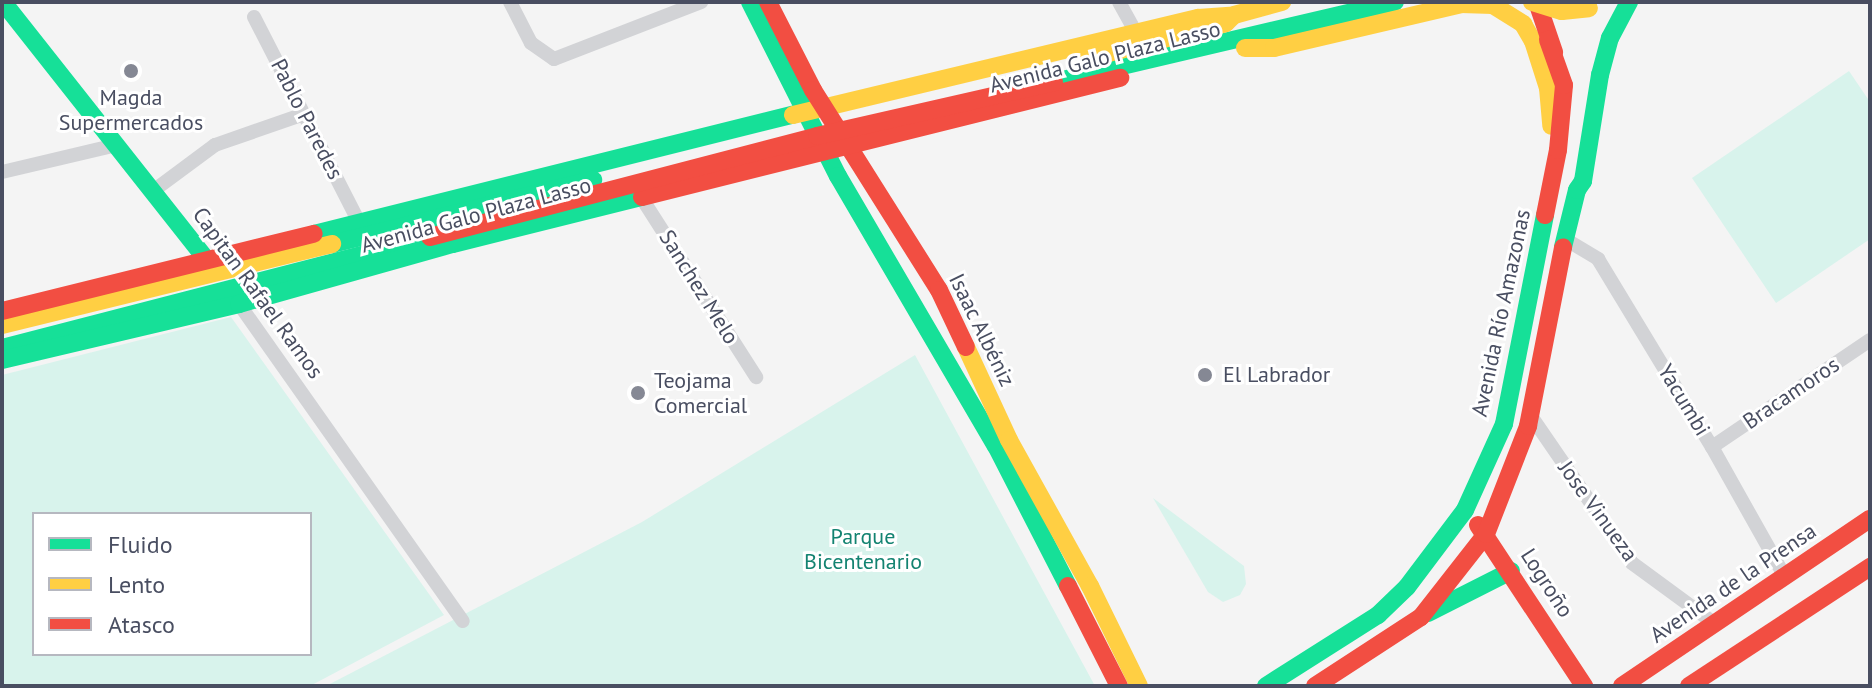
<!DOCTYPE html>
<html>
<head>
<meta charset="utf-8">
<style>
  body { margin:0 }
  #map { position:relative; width:1872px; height:688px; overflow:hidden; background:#f4f4f4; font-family:"PT Sans",sans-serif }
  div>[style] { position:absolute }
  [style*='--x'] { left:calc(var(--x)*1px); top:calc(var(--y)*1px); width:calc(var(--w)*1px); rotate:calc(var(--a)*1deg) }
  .green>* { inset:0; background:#d8f3ec }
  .street>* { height:14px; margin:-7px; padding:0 7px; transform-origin:7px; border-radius:7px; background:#d2d3d6 }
  .fast>* { height:18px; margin:-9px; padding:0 9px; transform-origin:9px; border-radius:9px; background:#16e098 }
  .slow>* { height:18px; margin:-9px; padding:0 9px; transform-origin:9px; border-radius:9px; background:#ffcf43 }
  .jam>* { height:18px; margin:-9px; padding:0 9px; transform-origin:9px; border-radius:9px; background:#f24e42 }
  .slow-bridge>* { height:18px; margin:-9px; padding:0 9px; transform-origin:9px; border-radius:9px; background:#ffcf43 }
  .dots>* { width:22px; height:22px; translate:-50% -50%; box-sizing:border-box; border:4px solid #fff; border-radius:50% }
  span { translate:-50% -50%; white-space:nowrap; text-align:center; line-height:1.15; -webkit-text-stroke:6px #fff; paint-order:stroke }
  .street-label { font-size:22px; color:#494e61 }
  .poi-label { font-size:22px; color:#494e61 }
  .left { translate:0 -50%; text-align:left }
  .park-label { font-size:22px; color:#138371 }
  .frame { position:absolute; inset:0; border:4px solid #494e61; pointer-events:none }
  .legend { position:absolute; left:32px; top:512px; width:280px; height:144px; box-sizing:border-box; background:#fff; border:2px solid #b6b8c0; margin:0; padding:10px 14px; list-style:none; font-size:24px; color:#494e61 }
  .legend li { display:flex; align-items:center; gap:16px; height:40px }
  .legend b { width:40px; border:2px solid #b6b8c0 }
</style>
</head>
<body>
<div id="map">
  <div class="green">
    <i style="clip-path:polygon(1849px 71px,1870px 102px,1870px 239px,1776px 303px,1692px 178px)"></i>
    <i style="clip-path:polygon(evenodd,231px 317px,444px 615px,310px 686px,2px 686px,2px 375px,231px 317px,34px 514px,310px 514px,310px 654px,34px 654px,34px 514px)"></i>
    <i style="clip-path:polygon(915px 355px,1095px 686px,326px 686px,642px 522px)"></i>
    <i style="clip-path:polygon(1153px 498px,1244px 566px,1246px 584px,1240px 595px,1223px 602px,1208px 592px)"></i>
  </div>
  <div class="street">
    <i style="--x:510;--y:2;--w:46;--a:62.9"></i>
    <i style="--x:531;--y:43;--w:28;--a:35"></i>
    <i style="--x:554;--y:59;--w:158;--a:-21.2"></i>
    <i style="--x:1119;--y:2;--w:35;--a:61"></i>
    <i style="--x:254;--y:17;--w:230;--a:62.9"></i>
    <i style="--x:2;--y:172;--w:117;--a:-13.3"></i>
    <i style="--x:153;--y:191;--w:77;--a:-36.6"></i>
    <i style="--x:215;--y:145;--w:94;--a:-19.2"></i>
    <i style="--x:641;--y:197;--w:214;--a:57.4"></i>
    <i style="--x:1565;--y:239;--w:39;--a:31"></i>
    <i style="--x:1598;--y:259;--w:220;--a:58.8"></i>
    <i style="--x:1712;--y:447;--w:149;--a:60.7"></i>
    <i style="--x:239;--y:304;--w:388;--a:54.8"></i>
    <i style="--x:1531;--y:416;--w:178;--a:55.5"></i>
    <i style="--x:1632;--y:563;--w:103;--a:36.3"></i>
    <i style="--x:1712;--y:447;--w:191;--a:-34.1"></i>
  </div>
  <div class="fast">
    <i style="--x:3;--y:2;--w:339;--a:51.7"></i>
    <i style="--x:750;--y:2;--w:195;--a:63.2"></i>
    <i style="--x:838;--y:176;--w:313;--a:59.7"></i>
    <i style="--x:996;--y:446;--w:157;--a:62.8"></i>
    <i style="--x:1054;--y:82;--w:350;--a:-13.2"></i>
    <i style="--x:314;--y:234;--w:494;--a:-14"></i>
    <i style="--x:332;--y:244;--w:269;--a:-13.8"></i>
    <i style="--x:1563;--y:247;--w:59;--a:-76.2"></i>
    <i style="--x:1577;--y:190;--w:11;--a:-56"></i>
    <i style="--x:1583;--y:181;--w:107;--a:-80.9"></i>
    <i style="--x:1600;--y:75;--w:38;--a:-75"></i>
    <i style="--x:1610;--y:38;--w:41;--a:-62.2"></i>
    <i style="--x:2;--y:348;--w:442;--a:-14.5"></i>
    <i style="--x:2;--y:360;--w:244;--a:-13.3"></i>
    <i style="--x:239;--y:304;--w:222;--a:-15.7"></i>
    <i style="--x:453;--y:244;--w:195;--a:-14"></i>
    <i style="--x:1428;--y:613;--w:93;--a:-26.8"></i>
    <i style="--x:1266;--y:686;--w:133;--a:-32.4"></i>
    <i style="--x:1378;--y:615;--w:40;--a:-44"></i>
    <i style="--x:1407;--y:587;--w:96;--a:-53"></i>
    <i style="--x:1465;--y:510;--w:94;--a:-65.6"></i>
    <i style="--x:1504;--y:424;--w:213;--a:-78.9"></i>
  </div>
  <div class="slow">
    <i style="--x:1245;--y:48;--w:29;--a:0"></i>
    <i style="--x:1274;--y:48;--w:192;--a:-13.2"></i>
    <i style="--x:1461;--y:4;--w:32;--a:2"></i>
    <i style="--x:1493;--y:5;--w:36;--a:32"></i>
    <i style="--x:1523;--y:24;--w:20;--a:60"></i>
    <i style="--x:1533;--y:41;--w:49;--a:72.3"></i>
    <i style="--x:1548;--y:88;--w:38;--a:85"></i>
    <i style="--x:1089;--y:58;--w:141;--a:-14.3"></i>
    <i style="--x:1226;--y:23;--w:11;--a:-45"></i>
    <i style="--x:1234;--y:15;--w:50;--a:-15.2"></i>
    <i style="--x:793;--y:115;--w:416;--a:-13.5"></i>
    <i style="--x:1198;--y:18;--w:32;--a:-4"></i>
    <i style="--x:2;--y:325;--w:340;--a:-13.8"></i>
    <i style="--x:966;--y:347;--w:102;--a:65.2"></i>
    <i style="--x:1009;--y:440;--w:167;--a:61"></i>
    <i style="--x:1090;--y:586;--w:111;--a:63.9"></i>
  </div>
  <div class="jam">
    <i style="--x:768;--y:2;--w:99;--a:62.9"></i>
    <i style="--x:813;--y:90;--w:236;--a:57.8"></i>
    <i style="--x:939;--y:290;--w:63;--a:64.7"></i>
    <i style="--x:1537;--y:2;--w:53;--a:71.2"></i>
    <i style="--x:642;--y:197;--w:493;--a:-14"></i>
    <i style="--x:1545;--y:215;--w:66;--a:-78.7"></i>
    <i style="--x:1558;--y:150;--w:65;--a:-84.7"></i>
    <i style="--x:1564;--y:85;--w:48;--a:-109.6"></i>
    <i style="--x:430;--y:237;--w:400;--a:-14.6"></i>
    <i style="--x:817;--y:136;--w:243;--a:-12.8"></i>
    <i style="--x:2;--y:311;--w:321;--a:-13.9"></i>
    <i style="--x:1478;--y:525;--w:193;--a:56.6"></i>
    <i style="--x:1068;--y:586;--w:112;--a:63"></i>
    <i style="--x:1315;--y:686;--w:126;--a:-33.1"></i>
    <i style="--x:1421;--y:617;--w:105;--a:-51.9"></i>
    <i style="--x:1486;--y:534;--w:116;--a:-68.7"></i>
    <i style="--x:1528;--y:426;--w:182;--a:-78.9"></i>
    <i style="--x:1622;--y:686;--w:299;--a:-34"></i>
    <i style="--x:1689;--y:686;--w:217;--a:-33.3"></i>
  </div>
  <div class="slow-bridge">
    <i style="--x:1532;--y:2;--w:31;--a:17"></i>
    <i style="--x:1562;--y:11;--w:27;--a:-6"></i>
  </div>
  <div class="dots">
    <i style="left:131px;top:71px;background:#858894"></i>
    <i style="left:1205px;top:375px;background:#858894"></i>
    <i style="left:638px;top:393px;background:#858894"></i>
  </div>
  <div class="street-label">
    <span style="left:1105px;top:57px;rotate:-14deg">Avenida Galo Plaza Lasso</span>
    <span style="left:307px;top:119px;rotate:63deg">Pablo Paredes</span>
    <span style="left:476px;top:215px;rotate:-15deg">Avenida Galo Plaza Lasso</span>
    <span style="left:699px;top:287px;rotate:58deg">Sanchez Melo</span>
    <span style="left:258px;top:293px;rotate:54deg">Capitan Rafael Ramos</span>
    <span style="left:1501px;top:313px;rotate:-78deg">Avenida Río Amazonas</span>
    <span style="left:982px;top:330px;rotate:64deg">Isaac Albéniz</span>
    <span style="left:1791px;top:393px;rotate:-34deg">Bracamoros</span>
    <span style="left:1684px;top:400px;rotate:59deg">Yacumbi</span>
    <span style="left:1598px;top:511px;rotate:54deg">Jose Vinueza</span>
    <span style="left:1547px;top:583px;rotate:57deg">Logroño</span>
    <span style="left:1733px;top:583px;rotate:-34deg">Avenida de la Prensa</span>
  </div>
  <div class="poi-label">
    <span style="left:131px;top:110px">Magda<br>Supermercados</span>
    <span class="left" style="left:1223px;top:375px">El Labrador</span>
    <span class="left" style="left:654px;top:393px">Teojama<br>Comercial</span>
  </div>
  <div class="park-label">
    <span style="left:863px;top:549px">Parque<br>Bicentenario</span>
  </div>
  <div class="frame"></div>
  <ul class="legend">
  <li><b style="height:10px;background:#16e098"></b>Fluido</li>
  <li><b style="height:10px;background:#ffcf43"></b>Lento</li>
  <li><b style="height:10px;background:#f24e42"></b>Atasco</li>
  </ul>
</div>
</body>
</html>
